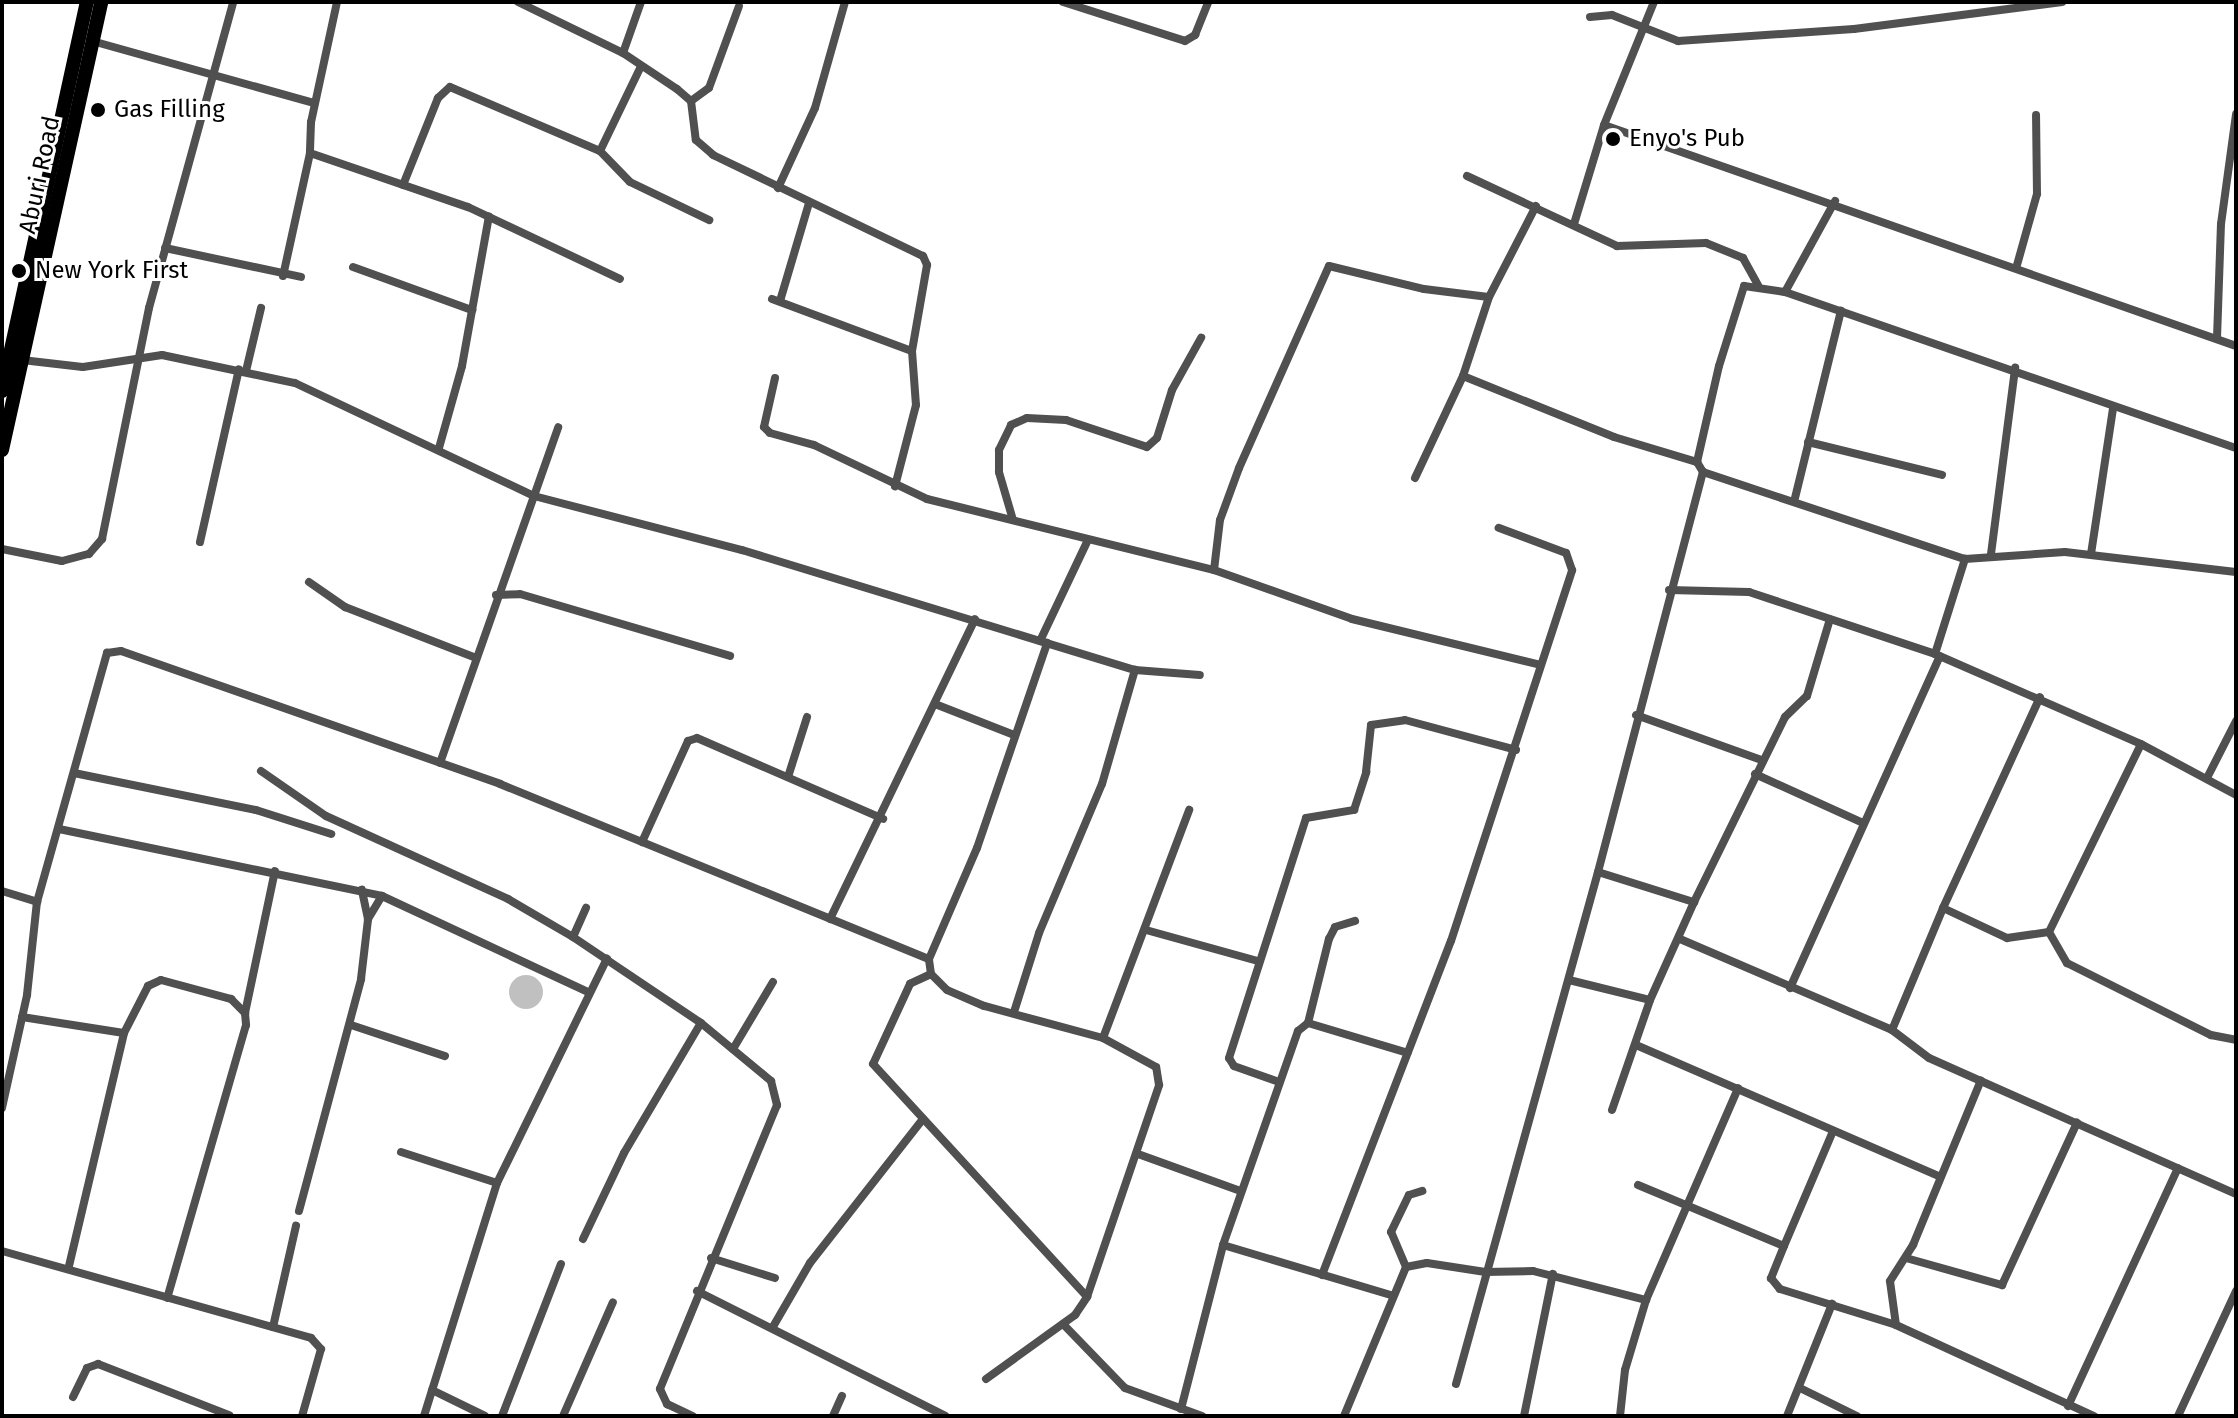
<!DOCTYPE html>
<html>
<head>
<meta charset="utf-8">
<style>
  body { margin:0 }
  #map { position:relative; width:2238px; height:1418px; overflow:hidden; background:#fff; font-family:"Fira Sans",sans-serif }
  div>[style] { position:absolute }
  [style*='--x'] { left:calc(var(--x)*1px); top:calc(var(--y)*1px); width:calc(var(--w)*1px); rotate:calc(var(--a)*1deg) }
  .building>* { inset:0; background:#c0c0c0 }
  .round { border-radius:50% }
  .street>* { height:8px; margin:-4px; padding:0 4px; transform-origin:4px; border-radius:4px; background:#505050 }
  .highway>* { height:14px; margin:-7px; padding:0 7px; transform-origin:7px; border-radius:7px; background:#000 }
  .dots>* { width:22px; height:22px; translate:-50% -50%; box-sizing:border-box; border:4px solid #fff; border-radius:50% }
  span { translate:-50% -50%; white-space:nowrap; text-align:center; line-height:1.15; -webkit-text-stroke:6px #fff; paint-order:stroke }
  .poi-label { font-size:24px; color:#000 }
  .left { translate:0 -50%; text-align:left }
  .street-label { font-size:24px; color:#000 }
  .frame { position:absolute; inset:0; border:4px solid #000; pointer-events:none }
</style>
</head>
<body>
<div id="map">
  <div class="building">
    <i class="round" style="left:509px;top:975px;width:34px;height:34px"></i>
  </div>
  <div class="street">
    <i style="--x:337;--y:2;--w:123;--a:102.2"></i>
    <i style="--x:311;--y:122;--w:31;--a:92"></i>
    <i style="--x:310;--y:153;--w:167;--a:18.9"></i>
    <i style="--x:468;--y:207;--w:168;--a:25.3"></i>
    <i style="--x:518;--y:2;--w:117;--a:25.9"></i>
    <i style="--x:623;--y:53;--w:65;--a:33.7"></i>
    <i style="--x:677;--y:89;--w:18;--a:41"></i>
    <i style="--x:691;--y:101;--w:39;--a:83"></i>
    <i style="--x:696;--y:140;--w:23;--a:41"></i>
    <i style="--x:713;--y:155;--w:233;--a:25.7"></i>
    <i style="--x:923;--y:256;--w:10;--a:66"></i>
    <i style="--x:927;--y:265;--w:87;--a:99.9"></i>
    <i style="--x:912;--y:351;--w:54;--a:85.8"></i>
    <i style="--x:916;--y:405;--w:84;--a:104.5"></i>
    <i style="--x:1063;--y:2;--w:128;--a:17.7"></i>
    <i style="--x:1185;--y:41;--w:12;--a:-31"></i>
    <i style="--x:1195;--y:35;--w:35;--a:-68"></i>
    <i style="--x:1590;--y:17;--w:22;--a:-5"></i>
    <i style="--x:1612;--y:15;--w:71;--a:21.5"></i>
    <i style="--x:1678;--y:41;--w:176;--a:-3.9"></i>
    <i style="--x:1854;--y:29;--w:210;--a:-7.4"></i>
    <i style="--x:92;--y:41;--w:230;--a:15.6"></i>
    <i style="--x:623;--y:53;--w:54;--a:-70.6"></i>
    <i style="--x:691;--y:101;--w:22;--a:-36"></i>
    <i style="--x:709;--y:88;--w:87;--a:-69.9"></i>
    <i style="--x:1604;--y:125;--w:670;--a:19.27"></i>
    <i style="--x:600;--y:151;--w:94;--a:-64.2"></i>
    <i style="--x:1467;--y:176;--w:166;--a:25"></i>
    <i style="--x:1617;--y:246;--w:89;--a:-1.9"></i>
    <i style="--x:1706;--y:243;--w:40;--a:22"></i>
    <i style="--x:1743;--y:258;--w:31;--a:61"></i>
    <i style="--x:403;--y:185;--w:94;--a:-68.1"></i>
    <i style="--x:438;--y:98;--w:16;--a:-43"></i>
    <i style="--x:450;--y:87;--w:163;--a:23.1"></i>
    <i style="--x:600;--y:151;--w:43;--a:45.9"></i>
    <i style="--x:630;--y:182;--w:88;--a:25.7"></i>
    <i style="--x:778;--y:188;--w:88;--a:-65.2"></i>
    <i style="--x:815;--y:108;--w:110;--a:-74.2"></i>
    <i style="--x:1536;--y:206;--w:102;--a:117.3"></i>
    <i style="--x:1489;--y:297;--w:83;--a:108.2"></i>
    <i style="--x:1463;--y:376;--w:163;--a:22"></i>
    <i style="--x:1614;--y:437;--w:87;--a:16.8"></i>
    <i style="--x:1574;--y:224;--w:103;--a:-73.1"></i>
    <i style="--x:1604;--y:125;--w:133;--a:-67.9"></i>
    <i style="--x:165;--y:248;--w:139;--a:12"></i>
    <i style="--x:2017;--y:265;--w:74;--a:-74.3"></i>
    <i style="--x:2037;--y:194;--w:79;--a:-90.7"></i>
    <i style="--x:353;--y:267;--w:127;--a:19.9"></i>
    <i style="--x:283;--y:276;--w:126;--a:-77.6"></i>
    <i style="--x:1785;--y:292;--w:104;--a:-61.2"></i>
    <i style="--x:772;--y:299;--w:149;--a:20.4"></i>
    <i style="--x:780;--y:301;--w:102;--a:-73.5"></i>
    <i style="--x:2217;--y:338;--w:114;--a:-88"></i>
    <i style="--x:2221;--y:224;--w:111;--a:-82.2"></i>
    <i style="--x:22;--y:360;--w:61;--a:6.5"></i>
    <i style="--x:83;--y:367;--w:80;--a:-8.6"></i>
    <i style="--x:162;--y:355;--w:136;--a:11.9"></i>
    <i style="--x:295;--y:383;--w:264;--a:25.3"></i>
    <i style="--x:534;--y:496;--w:215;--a:14.6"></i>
    <i style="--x:742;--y:550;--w:411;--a:17"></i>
    <i style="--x:1135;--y:670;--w:65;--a:4.4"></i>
    <i style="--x:246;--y:371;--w:65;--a:-76.6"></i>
    <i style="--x:775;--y:378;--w:50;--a:102.7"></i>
    <i style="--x:764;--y:427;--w:8;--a:45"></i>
    <i style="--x:770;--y:433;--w:46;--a:15.3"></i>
    <i style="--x:814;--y:445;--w:125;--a:25.5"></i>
    <i style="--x:927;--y:499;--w:296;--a:13.9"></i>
    <i style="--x:1214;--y:570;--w:146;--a:19.5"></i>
    <i style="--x:1352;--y:619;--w:194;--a:13.7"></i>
    <i style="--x:1808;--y:442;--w:138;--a:13.8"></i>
    <i style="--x:439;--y:448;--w:85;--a:-74.3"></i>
    <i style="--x:462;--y:366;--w:152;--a:-79.8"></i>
    <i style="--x:1703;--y:472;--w:276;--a:18.4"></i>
    <i style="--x:1965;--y:559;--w:100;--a:-4"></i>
    <i style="--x:2065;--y:552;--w:172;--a:6.7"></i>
    <i style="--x:1415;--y:478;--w:113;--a:-64.8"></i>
    <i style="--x:1795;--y:498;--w:193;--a:-76.2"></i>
    <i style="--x:1013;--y:520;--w:50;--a:-106.3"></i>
    <i style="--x:999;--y:472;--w:22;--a:-90"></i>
    <i style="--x:999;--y:450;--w:28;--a:-64"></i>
    <i style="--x:1011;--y:425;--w:17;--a:-24"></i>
    <i style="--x:1027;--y:418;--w:39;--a:3"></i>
    <i style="--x:1066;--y:420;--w:85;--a:18.4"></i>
    <i style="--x:1147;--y:447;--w:13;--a:-42"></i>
    <i style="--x:1157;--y:438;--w:50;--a:-72.6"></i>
    <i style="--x:1172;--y:390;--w:60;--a:-60.9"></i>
    <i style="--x:200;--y:542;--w:177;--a:-77.3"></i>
    <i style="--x:2;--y:549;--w:61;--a:11.3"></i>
    <i style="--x:62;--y:561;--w:28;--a:-15"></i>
    <i style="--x:89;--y:554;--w:20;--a:-49"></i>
    <i style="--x:102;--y:539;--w:236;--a:-78.5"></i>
    <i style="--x:149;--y:308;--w:317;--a:-74.6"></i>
    <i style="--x:1991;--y:554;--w:188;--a:-82.6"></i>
    <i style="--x:2091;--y:554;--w:148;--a:-81.4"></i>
    <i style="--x:1214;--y:570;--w:50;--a:-83.2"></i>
    <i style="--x:1220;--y:520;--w:55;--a:-69.9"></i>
    <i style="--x:1239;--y:468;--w:221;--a:-66"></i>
    <i style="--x:1329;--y:266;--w:98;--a:13.6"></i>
    <i style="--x:1424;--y:289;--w:65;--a:7"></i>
    <i style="--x:309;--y:582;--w:44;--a:34.8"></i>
    <i style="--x:345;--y:607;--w:138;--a:21.2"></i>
    <i style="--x:1669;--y:590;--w:80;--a:1.4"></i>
    <i style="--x:1749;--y:592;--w:196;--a:18.4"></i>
    <i style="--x:1935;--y:654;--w:225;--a:23.6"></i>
    <i style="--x:2141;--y:744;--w:108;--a:28.2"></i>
    <i style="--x:496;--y:595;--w:24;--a:-2"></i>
    <i style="--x:520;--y:594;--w:219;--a:16.4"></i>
    <i style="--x:1040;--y:641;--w:112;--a:-64.6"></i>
    <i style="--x:1935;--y:654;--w:100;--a:-72.5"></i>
    <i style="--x:935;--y:704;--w:85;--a:21.4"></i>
    <i style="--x:1636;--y:715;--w:134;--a:19.7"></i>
    <i style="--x:440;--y:763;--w:356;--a:-70.6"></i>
    <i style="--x:261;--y:771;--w:79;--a:34.7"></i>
    <i style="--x:326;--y:816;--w:200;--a:24.5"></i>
    <i style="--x:508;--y:899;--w:75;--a:30.3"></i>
    <i style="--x:573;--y:937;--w:154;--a:33.9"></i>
    <i style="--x:701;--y:1023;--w:91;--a:39.6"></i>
    <i style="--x:771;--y:1081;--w:25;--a:76"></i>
    <i style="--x:777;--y:1105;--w:307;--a:112.4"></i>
    <i style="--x:660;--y:1389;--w:17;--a:65"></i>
    <i style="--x:667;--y:1404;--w:29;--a:25"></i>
    <i style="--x:74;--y:773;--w:186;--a:11.5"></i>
    <i style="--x:256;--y:810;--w:79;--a:17.7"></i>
    <i style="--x:1755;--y:774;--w:119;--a:24.4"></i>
    <i style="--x:788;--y:777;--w:63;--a:-72.4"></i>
    <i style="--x:2207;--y:778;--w:64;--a:-63"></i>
    <i style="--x:59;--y:829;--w:330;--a:11.7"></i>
    <i style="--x:382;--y:896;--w:227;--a:25"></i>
    <i style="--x:642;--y:842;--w:111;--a:-65.5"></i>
    <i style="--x:688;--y:741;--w:9;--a:-18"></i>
    <i style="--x:697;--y:738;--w:203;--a:23.5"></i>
    <i style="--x:1598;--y:872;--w:101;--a:17.4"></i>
    <i style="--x:2;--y:891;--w:37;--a:17"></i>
    <i style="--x:1943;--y:908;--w:232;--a:-65.3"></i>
    <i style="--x:368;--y:919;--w:27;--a:-59"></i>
    <i style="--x:830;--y:919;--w:333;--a:-64.2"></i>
    <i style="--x:1146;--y:930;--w:116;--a:15.5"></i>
    <i style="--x:2049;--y:932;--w:36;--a:60"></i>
    <i style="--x:2067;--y:963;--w:161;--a:26.6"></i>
    <i style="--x:2211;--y:1035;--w:25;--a:11"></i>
    <i style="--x:573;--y:937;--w:32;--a:-66"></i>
    <i style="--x:1680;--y:939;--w:231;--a:23.2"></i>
    <i style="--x:1892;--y:1030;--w:132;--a:-67.3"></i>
    <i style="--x:1943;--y:908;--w:71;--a:25.1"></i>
    <i style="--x:2007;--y:938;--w:42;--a:-8.1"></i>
    <i style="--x:2049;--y:932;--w:209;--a:-63.9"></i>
    <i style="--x:931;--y:974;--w:23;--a:155"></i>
    <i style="--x:910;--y:984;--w:88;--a:114.8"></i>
    <i style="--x:873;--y:1064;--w:316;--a:47.4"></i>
    <i style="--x:1569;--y:980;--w:83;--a:13.9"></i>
    <i style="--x:1790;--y:988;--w:364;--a:-65.7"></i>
    <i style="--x:1014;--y:1012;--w:83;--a:-72.4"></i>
    <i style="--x:1039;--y:933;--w:162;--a:-67.1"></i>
    <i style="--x:1102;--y:784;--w:119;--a:-73.9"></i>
    <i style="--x:245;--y:1013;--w:145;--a:-78.1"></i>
    <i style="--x:22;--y:1017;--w:103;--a:8.9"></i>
    <i style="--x:1308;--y:1023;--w:87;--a:-76"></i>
    <i style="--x:1329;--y:939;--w:13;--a:-63"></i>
    <i style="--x:1335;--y:927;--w:21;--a:-17"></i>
    <i style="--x:351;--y:1025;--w:99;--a:18.3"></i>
    <i style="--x:1892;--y:1030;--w:46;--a:37.1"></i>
    <i style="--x:1929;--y:1058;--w:336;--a:23.9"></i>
    <i style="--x:1103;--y:1038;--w:244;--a:-69.3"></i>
    <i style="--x:1636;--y:1045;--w:330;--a:23.4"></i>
    <i style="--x:733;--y:1049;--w:78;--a:-59.2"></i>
    <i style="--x:1279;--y:1082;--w:48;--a:-160.4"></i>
    <i style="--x:1234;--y:1066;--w:9;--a:-122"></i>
    <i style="--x:1229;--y:1058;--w:252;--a:-72.2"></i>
    <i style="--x:1306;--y:818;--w:49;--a:-9.5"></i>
    <i style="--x:1354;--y:810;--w:40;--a:-72"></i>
    <i style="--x:1366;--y:772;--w:47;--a:-83.9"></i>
    <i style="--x:1371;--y:725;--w:34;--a:-8"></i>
    <i style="--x:1405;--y:720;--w:115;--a:15.1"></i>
    <i style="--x:2;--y:1108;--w:116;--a:-77.5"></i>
    <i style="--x:27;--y:995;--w:94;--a:-83.9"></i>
    <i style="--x:37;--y:902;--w:259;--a:-74.3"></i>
    <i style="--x:107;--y:653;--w:14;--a:-8"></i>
    <i style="--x:121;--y:651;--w:402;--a:19.3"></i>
    <i style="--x:500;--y:784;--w:463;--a:22.2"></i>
    <i style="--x:1612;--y:1110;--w:116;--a:-70.9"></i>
    <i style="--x:1650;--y:1000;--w:107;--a:-65.8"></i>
    <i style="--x:1694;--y:902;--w:206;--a:-63.8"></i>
    <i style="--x:1785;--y:717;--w:30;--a:-44"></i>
    <i style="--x:1807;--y:696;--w:80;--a:-73.4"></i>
    <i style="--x:401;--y:1152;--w:101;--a:17.9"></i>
    <i style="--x:1138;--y:1154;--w:109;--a:19.9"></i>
    <i style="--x:1638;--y:1185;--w:158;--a:22.7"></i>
    <i style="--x:1784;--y:1246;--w:35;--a:112"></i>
    <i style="--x:1771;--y:1278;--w:14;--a:51"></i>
    <i style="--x:1780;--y:1289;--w:121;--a:17.2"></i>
    <i style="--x:1896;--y:1325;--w:218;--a:24.7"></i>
    <i style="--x:299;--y:1211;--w:240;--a:-75"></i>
    <i style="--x:361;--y:979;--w:60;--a:-83.3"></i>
    <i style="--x:368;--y:919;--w:30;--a:-102"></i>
    <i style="--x:583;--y:1239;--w:95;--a:-64.5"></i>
    <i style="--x:624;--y:1153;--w:151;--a:-59.4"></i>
    <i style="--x:1223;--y:1245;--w:175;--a:16.6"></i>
    <i style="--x:1784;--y:1246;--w:125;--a:-66.9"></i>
    <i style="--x:2;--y:1251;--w:321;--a:15.7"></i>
    <i style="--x:311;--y:1338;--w:15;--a:48"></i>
    <i style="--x:321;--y:1349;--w:70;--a:105.8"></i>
    <i style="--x:711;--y:1258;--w:67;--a:17.4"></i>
    <i style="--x:1906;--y:1258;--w:100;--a:15.7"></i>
    <i style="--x:2002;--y:1285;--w:179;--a:-65.2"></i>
    <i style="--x:69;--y:1266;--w:239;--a:-76.7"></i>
    <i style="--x:124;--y:1033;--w:53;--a:-62.9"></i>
    <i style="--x:148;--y:986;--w:14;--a:-25"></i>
    <i style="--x:161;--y:980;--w:73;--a:15.2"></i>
    <i style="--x:231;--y:999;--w:20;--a:45"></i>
    <i style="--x:245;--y:1013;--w:12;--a:85"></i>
    <i style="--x:246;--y:1025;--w:284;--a:106.1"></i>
    <i style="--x:1406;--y:1267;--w:38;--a:-113"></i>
    <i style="--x:1391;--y:1232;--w:41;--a:-64.1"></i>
    <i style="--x:1409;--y:1195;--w:14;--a:-17"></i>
    <i style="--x:1322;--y:1275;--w:358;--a:-68.9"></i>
    <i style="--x:1451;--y:941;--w:390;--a:-71.9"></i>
    <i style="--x:1572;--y:570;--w:18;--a:-109"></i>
    <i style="--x:1566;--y:553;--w:72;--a:-159.5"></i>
    <i style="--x:697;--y:1291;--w:278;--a:26.7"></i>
    <i style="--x:1063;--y:1324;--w:89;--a:45.9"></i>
    <i style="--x:1125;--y:1388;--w:82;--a:20"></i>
    <i style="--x:774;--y:1325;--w:72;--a:-59.9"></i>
    <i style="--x:810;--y:1263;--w:183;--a:-51.9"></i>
    <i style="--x:1896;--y:1325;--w:44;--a:-97.8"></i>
    <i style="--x:1890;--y:1281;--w:43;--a:-57.4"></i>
    <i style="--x:1913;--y:1245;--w:178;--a:-67.6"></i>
    <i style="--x:273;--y:1327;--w:104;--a:-77.2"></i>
    <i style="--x:986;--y:1379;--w:110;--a:-35.7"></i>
    <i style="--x:1075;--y:1315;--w:22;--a:-56"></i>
    <i style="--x:1087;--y:1297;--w:224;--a:-71.2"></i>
    <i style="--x:1159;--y:1085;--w:18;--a:-99"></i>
    <i style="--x:1156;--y:1067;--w:60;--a:-151.3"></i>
    <i style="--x:1103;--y:1038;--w:123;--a:-164.9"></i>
    <i style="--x:984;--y:1006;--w:40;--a:-156.6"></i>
    <i style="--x:947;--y:990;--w:23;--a:-135"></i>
    <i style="--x:931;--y:974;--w:15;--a:-98"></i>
    <i style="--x:929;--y:959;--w:121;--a:-66.6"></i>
    <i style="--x:977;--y:848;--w:217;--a:-71.1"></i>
    <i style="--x:1456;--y:1384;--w:531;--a:-74.5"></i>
    <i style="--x:1598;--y:872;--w:414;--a:-75.3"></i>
    <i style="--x:1703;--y:472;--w:12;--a:-121"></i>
    <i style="--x:1697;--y:462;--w:98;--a:-77.1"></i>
    <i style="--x:1719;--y:366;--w:84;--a:-72.6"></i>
    <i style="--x:1744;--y:286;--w:41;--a:8.3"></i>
    <i style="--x:1785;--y:292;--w:477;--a:19.1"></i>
    <i style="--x:1800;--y:1388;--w:64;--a:26.2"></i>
    <i style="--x:432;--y:1390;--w:59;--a:26.1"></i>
    <i style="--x:73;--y:1397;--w:32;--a:-64"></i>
    <i style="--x:87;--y:1368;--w:12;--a:-20"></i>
    <i style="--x:98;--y:1364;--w:141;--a:21.3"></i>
    <i style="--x:2068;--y:1406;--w:262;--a:-65.2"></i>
    <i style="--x:1181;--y:1409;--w:169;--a:-75.6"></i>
    <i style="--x:1223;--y:1245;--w:227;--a:-70.7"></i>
    <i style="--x:1298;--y:1031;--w:13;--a:-39"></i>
    <i style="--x:1308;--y:1023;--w:104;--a:16.7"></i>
    <i style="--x:424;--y:1416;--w:244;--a:-72.6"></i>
    <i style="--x:497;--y:1183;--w:250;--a:-63.9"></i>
    <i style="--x:502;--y:1416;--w:163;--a:-68.8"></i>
    <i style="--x:563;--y:1416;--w:124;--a:-66.3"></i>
    <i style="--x:833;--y:1416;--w:22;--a:-66"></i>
    <i style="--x:1344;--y:1416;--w:161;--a:-67.4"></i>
    <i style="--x:1406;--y:1267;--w:21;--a:-11"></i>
    <i style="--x:1427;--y:1263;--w:59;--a:8.8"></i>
    <i style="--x:1485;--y:1272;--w:48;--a:-1.2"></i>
    <i style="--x:1533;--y:1271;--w:117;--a:14.4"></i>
    <i style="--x:1646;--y:1300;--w:231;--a:-66.5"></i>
    <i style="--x:1524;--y:1416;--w:145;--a:-78.5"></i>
    <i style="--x:1620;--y:1416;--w:46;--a:-83.8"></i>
    <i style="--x:1625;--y:1370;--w:73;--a:-73.3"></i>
    <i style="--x:1787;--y:1416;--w:121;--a:-68.1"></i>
    <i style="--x:2178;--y:1416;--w:138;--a:-65.1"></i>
  </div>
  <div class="highway">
    <i style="--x:2;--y:391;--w:398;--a:-77.7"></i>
    <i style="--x:2;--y:450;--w:459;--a:-77.5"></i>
  </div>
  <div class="dots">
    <i style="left:98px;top:110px;background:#000"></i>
    <i style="left:1613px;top:139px;background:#000"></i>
    <i style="left:19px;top:271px;background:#000"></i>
  </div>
  <div class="poi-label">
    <span class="left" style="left:114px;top:110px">Gas Filling</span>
    <span class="left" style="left:1629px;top:139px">Enyo's Pub</span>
    <span class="left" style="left:35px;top:271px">New York First</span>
  </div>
  <div class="street-label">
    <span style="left:40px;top:175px;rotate:-78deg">Aburi Road</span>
  </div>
  <div class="frame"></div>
</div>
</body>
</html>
